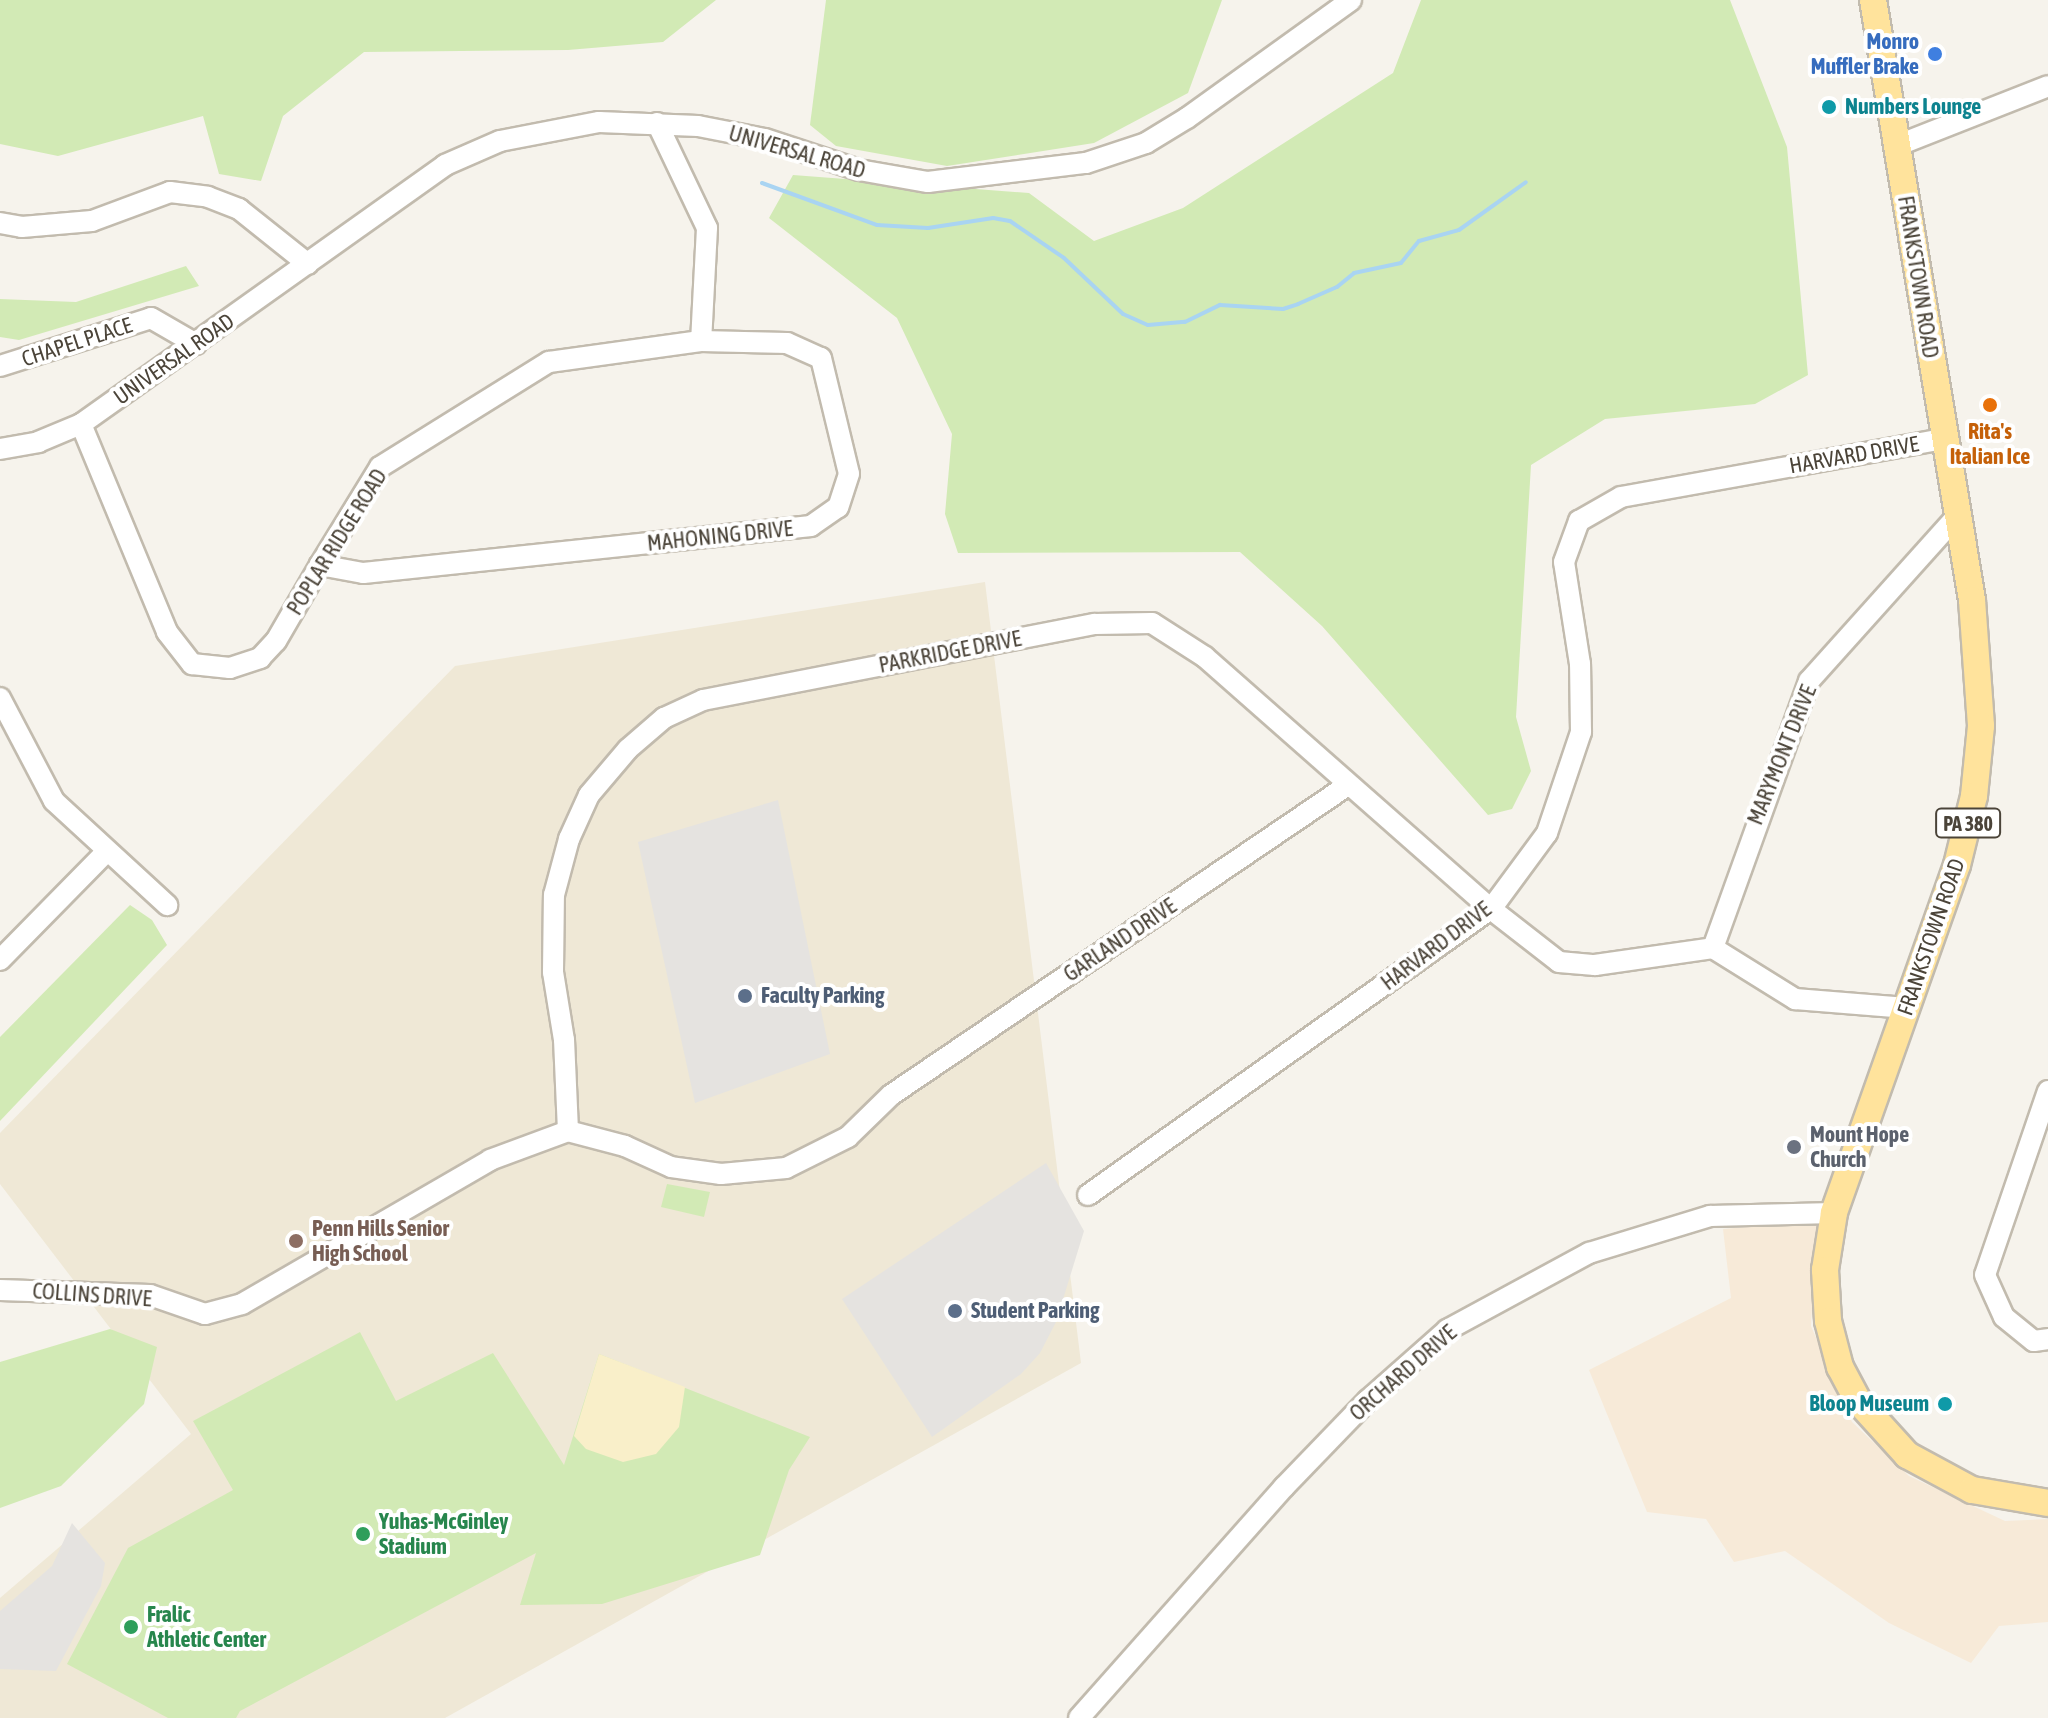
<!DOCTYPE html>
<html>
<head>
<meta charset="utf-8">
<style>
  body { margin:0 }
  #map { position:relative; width:2048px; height:1718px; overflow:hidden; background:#f6f3ec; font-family:"Asap Condensed",sans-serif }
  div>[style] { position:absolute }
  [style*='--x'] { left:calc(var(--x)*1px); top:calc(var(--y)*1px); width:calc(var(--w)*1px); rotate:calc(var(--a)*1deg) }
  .commercial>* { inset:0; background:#f7ead8 }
  .education>* { inset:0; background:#efe8d6 }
  .green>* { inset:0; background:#d2eab5 }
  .sand>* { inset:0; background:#f9efc9 }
  .parking>* { inset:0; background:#e5e3e0 }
  .stream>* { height:4px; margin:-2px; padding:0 2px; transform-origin:2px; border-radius:2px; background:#a9d4f2 }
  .roads { filter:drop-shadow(2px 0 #c2bbae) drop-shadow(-2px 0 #c2bbae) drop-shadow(0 2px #c2bbae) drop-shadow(0 -2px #c2bbae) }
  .minor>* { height:20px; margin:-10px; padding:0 10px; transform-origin:10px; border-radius:10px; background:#fff }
  .major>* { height:26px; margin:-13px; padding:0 13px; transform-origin:13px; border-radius:13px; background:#ffe39c }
  .dots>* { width:22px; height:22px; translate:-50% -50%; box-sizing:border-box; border:4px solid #fff; border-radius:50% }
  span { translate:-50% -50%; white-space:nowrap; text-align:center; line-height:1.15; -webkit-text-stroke:8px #fff; paint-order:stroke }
  .shield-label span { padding:2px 6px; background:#fff; border:2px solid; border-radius:6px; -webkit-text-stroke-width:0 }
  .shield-label { font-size:20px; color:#4b4439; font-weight:700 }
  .shop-label { font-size:22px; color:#366cbe; font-weight:700 }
  .right { translate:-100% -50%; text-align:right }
  .culture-label { font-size:22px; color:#0d838f; font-weight:700 }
  .left { translate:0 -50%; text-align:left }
  .street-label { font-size:22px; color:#4b4439 }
  .food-label { font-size:22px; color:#c56008; font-weight:700 }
  .service-label { font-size:22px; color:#4e5e75; font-weight:700 }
  .worship-label { font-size:22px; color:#5b616d; font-weight:700 }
  .education-label { font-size:22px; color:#785e54; font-weight:700 }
  .leisure-label { font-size:22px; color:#27864d; font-weight:700 }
</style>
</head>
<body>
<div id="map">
  <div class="commercial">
    <i style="clip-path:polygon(1817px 1221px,1811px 1326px,1852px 1422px,1909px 1476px,2005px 1521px,2048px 1519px,2048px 1622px,1999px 1626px,1971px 1663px,1889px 1623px,1785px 1551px,1734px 1562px,1706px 1519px,1647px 1512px,1589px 1370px,1731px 1298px,1723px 1229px)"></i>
  </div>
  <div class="education">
    <i style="clip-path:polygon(985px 582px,1081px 1363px,445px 1718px,0 1718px,0 1598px,191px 1434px,0 1184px,0 1133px,455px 666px)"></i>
  </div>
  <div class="green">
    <i style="clip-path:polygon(0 0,716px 0,663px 42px,568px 50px,364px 52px,283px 116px,261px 181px,219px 174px,203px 116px,58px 156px,0 144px)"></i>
    <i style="clip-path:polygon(826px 0,1222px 0,1188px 93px,1094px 143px,947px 166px,836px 146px,810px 125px)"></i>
    <i style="clip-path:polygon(1421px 0,1730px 0,1787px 147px,1808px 375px,1755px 404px,1605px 419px,1531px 465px,1516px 717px,1531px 771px,1512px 809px,1488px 815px,1322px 626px,1240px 552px,958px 553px,945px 514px,952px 434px,897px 318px,769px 218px,793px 175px,1029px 193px,1094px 241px,1183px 208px,1393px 73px)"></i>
    <i style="clip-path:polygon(186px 266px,199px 286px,19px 340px,0 337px,0 299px,76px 302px)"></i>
    <i style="clip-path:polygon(130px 905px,152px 920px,167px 945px,0 1121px,0 1037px)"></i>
    <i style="clip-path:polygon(667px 1184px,710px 1192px,704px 1217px,661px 1207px)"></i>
    <i style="clip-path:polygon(110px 1329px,157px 1347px,144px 1404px,61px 1486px,0 1508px,0 1362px)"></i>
    <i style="clip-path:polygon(360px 1332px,396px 1401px,493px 1353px,564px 1465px,599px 1354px,810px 1437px,789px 1470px,760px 1555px,602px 1604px,520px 1605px,536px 1553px,240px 1711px,236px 1718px,168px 1718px,67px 1664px,128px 1548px,233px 1490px,193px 1421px)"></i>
  </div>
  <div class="sand">
    <i style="clip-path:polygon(599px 1354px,685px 1387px,679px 1427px,656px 1454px,623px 1462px,586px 1449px,574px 1436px)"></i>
  </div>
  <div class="parking">
    <i style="clip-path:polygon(778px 800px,830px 1054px,695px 1103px,638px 842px)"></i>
    <i style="clip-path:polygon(1046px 1163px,1084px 1231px,1056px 1322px,1040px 1353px,1021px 1374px,932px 1437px,842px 1299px)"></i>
    <i style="clip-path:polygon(72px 1523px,105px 1563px,101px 1586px,56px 1671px,0 1669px,0 1611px,52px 1566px)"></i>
  </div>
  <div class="stream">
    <i style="--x:762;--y:183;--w:122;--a:20.1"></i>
    <i style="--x:877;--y:225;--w:51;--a:3.4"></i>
    <i style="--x:928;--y:228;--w:66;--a:-8.7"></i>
    <i style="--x:993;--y:218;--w:17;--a:10"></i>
    <i style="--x:1010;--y:221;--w:65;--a:34.4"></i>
    <i style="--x:1064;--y:258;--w:81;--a:43.5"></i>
    <i style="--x:1123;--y:314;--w:27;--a:24"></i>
    <i style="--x:1148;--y:325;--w:37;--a:-5"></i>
    <i style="--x:1185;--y:322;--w:39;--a:-26"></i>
    <i style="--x:1220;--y:305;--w:63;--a:3.6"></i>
    <i style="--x:1283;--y:309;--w:16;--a:-18"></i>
    <i style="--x:1298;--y:304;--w:43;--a:-23.6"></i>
    <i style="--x:1337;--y:287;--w:22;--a:-39"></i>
    <i style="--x:1354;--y:273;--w:48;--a:-12"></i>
    <i style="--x:1401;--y:263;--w:28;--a:-51"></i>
    <i style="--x:1419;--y:241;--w:41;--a:-15.4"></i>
    <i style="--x:1459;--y:230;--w:82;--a:-35.6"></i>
  </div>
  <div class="roads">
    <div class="minor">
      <i style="--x:657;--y:123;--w:116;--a:64.5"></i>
      <i style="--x:707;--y:228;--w:113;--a:93"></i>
      <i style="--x:1896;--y:146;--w:163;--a:-21.5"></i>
      <i style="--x:0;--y:223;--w:22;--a:10"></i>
      <i style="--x:22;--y:227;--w:70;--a:-4.9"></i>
      <i style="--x:92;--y:221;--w:83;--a:-20.4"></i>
      <i style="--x:170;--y:192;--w:38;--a:7"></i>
      <i style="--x:208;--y:197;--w:33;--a:21"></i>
      <i style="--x:239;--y:209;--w:88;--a:38.6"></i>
      <i style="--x:0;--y:366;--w:158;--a:-17.6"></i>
      <i style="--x:151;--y:318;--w:52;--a:30"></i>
      <i style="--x:81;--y:424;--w:225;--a:67.5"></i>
      <i style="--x:167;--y:632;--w:41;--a:52"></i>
      <i style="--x:192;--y:664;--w:38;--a:6"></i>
      <i style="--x:230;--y:668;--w:32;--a:-18"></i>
      <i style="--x:260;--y:658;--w:23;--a:-47"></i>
      <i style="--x:276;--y:641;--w:88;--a:-59.9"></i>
      <i style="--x:320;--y:565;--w:115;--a:-58.5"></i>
      <i style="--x:380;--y:467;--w:199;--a:-31.9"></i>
      <i style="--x:549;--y:362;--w:153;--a:-7.9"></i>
      <i style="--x:701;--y:341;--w:86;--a:1.3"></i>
      <i style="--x:787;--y:343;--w:37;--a:24"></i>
      <i style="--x:821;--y:358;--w:119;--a:76.4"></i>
      <i style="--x:849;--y:474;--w:35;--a:108"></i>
      <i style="--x:838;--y:507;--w:33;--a:145"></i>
      <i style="--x:811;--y:526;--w:450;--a:174"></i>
      <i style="--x:363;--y:573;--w:44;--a:-169.5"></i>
      <i style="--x:0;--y:449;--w:39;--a:-10"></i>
      <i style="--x:38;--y:442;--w:47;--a:-22.7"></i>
      <i style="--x:81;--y:424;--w:447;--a:-35.4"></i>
      <i style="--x:445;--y:165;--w:60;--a:-23.6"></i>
      <i style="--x:500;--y:141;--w:101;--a:-10.9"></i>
      <i style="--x:599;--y:122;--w:99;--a:2.3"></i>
      <i style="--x:698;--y:126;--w:68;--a:11"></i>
      <i style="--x:765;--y:139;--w:99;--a:18.3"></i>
      <i style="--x:859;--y:170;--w:70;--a:9.9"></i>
      <i style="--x:928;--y:182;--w:159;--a:-6.9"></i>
      <i style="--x:1086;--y:163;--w:63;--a:-18.4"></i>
      <i style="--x:1146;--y:143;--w:48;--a:-31.4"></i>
      <i style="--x:1187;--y:118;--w:202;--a:-35.7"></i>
      <i style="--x:0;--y:698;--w:116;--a:62.3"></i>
      <i style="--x:54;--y:801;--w:154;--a:42.6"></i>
      <i style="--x:1348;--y:785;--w:552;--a:145.85"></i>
      <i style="--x:891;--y:1095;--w:60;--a:135.7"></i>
      <i style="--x:848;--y:1137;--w:69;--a:153.4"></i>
      <i style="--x:786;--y:1168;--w:65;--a:174.7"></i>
      <i style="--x:721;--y:1174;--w:50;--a:-172"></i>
      <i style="--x:671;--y:1167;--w:51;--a:-155.5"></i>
      <i style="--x:625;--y:1146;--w:59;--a:-165.3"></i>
      <i style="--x:568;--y:1131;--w:91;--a:-92.5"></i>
      <i style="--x:564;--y:1040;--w:69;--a:-99.2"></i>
      <i style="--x:553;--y:972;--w:77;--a:-89.3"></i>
      <i style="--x:554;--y:895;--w:58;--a:-75"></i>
      <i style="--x:569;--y:839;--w:48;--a:-65.6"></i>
      <i style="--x:589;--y:795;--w:60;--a:-49.7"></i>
      <i style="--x:628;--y:749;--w:48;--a:-40.7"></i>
      <i style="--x:664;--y:718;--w:43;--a:-24.8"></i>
      <i style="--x:703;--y:700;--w:399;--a:-11"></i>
      <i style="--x:1095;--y:624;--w:57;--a:-1"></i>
      <i style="--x:1152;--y:623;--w:63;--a:32.7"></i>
      <i style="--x:1205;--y:657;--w:381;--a:41.4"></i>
      <i style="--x:1491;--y:909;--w:86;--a:37.9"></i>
      <i style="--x:1559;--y:962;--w:36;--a:5"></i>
      <i style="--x:1595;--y:965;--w:119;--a:-8.2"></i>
      <i style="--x:1713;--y:948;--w:97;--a:31.9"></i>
      <i style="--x:1795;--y:999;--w:112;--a:4.6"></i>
      <i style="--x:1713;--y:948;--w:284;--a:-70.2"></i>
      <i style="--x:1809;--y:681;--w:222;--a:-48.1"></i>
      <i style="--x:0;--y:960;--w:150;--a:-45.5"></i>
      <i style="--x:2048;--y:1091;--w:194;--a:108.9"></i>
      <i style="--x:1985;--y:1275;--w:46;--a:65.7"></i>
      <i style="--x:2004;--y:1317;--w:38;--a:39"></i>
      <i style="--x:2034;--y:1341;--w:14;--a:-8"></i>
      <i style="--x:1088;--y:1195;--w:494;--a:-35.4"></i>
      <i style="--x:1491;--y:909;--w:94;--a:-53.6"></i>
      <i style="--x:1547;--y:833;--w:107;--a:-71.4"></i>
      <i style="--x:1581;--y:732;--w:68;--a:-90.8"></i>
      <i style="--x:1580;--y:664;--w:103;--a:-98.9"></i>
      <i style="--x:1564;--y:562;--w:44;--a:-69.9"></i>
      <i style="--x:1579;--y:521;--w:48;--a:-29.7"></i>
      <i style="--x:1621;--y:497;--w:328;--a:-10.2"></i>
      <i style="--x:0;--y:1290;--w:150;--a:1.9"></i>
      <i style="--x:150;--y:1295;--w:58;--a:19.1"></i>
      <i style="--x:205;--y:1314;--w:38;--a:-15"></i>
      <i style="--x:242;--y:1304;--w:287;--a:-30.1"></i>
      <i style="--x:490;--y:1160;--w:83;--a:-20.4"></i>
      <i style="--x:1079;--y:1718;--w:309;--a:-48.4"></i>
      <i style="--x:1284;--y:1487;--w:121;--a:-46"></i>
      <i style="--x:1368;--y:1400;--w:106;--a:-41.5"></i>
      <i style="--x:1447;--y:1330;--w:162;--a:-28.5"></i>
      <i style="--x:1589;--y:1253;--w:127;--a:-17"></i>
      <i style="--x:1710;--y:1216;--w:124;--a:-1.4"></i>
    </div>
    <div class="major">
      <i style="--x:1873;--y:0;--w:608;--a:80.63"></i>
      <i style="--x:1972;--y:600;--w:126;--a:85.9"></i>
      <i style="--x:1981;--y:726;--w:70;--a:95.7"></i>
      <i style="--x:1974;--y:796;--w:71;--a:103.8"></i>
      <i style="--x:1957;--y:865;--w:369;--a:109.5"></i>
      <i style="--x:1834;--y:1213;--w:58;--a:99"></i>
      <i style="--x:1825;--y:1270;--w:51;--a:86.6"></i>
      <i style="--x:1828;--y:1321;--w:48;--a:75.4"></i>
      <i style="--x:1840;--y:1367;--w:40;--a:62"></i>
      <i style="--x:1859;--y:1402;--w:72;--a:47.8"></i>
      <i style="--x:1907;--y:1455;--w:74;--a:28.3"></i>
      <i style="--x:1972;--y:1490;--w:77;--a:9.7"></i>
    </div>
  </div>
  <div class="dots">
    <i style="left:1935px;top:54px;background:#3f7fe0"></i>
    <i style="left:1829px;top:107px;background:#0f9aa8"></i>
    <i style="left:1990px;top:405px;background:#e8710a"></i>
    <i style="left:745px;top:996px;background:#5c6f8a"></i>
    <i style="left:1794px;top:1147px;background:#6b7280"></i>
    <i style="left:296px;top:1241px;background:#8d6e63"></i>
    <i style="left:955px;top:1311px;background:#5c6f8a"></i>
    <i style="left:1945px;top:1404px;background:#0f9aa8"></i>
    <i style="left:363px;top:1534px;background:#2e9e5b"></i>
    <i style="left:131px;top:1627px;background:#2e9e5b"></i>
  </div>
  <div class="shield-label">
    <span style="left:1968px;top:823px">PA 380</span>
  </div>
  <div class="shop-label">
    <span class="right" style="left:1919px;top:54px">Monro<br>Muffler Brake</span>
  </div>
  <div class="culture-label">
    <span class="left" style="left:1845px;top:107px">Numbers Lounge</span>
    <span class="right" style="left:1929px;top:1404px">Bloop Museum</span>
  </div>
  <div class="street-label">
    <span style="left:797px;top:152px;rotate:16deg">UNIVERSAL ROAD</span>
    <span style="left:1918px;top:277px;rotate:81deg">FRANKSTOWN ROAD</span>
    <span style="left:77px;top:342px;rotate:-18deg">CHAPEL PLACE</span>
    <span style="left:174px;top:359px;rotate:-35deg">UNIVERSAL ROAD</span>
    <span style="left:1854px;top:455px;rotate:-10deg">HARVARD DRIVE</span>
    <span style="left:720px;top:536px;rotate:-6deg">MAHONING DRIVE</span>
    <span style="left:337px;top:542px;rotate:-58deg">POPLAR RIDGE ROAD</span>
    <span style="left:950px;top:652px;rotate:-11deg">PARKRIDGE DRIVE</span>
    <span style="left:1782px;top:755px;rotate:-68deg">MARYMONT DRIVE</span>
    <span style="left:1931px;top:937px;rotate:-71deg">FRANKSTOWN ROAD</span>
    <span style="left:1120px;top:940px;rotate:-34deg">GARLAND DRIVE</span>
    <span style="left:1436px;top:946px;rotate:-37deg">HARVARD DRIVE</span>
    <span style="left:92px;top:1295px;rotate:4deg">COLLINS DRIVE</span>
    <span style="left:1403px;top:1373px;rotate:-41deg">ORCHARD DRIVE</span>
  </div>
  <div class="food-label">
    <span style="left:1990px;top:444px">Rita's<br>Italian Ice</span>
  </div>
  <div class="service-label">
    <span class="left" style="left:761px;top:996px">Faculty Parking</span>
    <span class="left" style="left:971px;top:1311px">Student Parking</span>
  </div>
  <div class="worship-label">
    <span class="left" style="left:1810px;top:1147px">Mount Hope<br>Church</span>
  </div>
  <div class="education-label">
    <span class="left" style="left:312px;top:1241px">Penn Hills Senior<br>High School</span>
  </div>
  <div class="leisure-label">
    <span class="left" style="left:379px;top:1534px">Yuhas-McGinley<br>Stadium</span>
    <span class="left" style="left:147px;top:1627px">Fralic<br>Athletic Center</span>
  </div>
</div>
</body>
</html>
